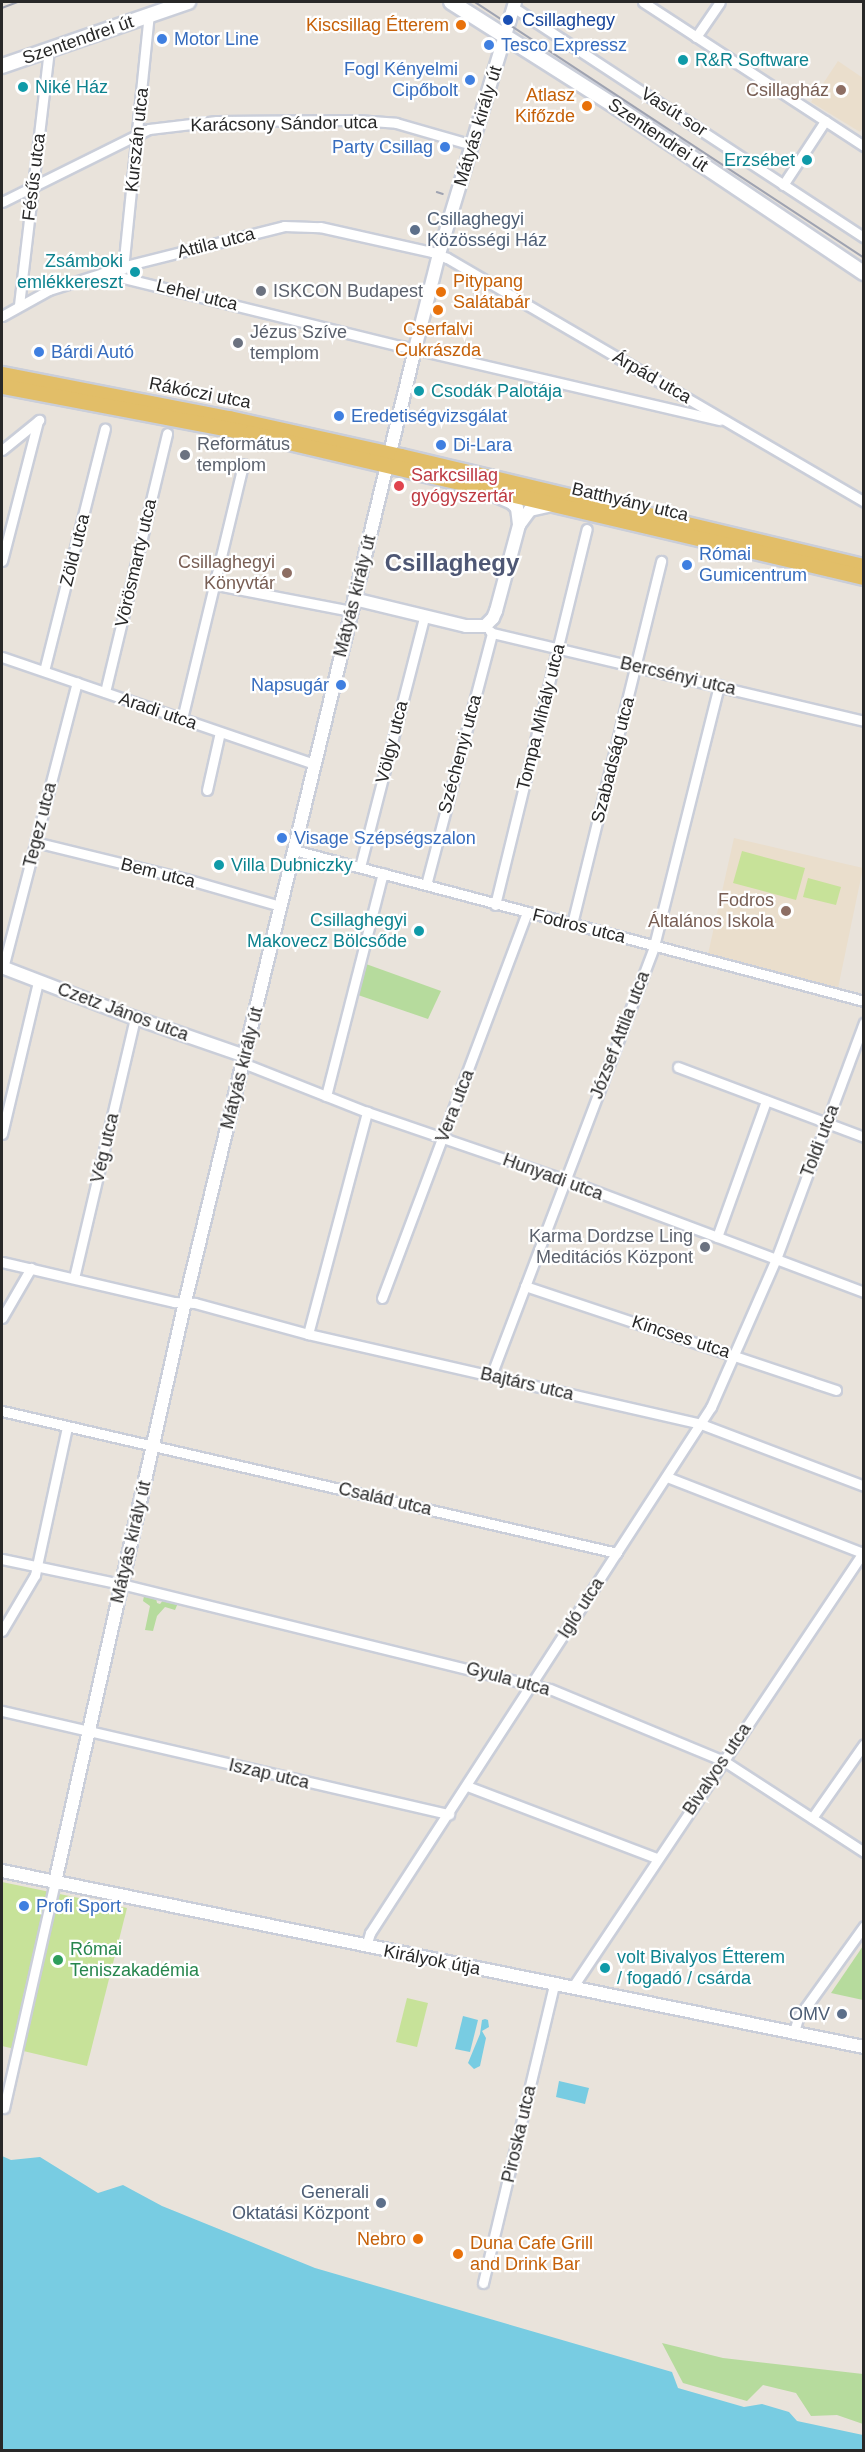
<!DOCTYPE html>
<html>
<head>
<meta charset="utf-8">
<style>
  body { margin:0 }
  #map { position:relative; width:865px; height:2452px; overflow:hidden; background:#e9e3db; font-family:Arial,sans-serif }
  div>[style] { position:absolute }
  [style*='--x'] { left:calc(var(--x)*1px); top:calc(var(--y)*1px); width:calc(var(--w)*1px); rotate:calc(var(--a)*1deg) }
  .education>* { inset:0; background:#eadecc }
  .green>* { inset:0; background:#b6db9d }
  .pitch>* { inset:0; background:#c7e299 }
  .water>* { inset:0; background:#78cce2 }
  .roads { filter:drop-shadow(2px 0 #caced9) drop-shadow(-2px 0 #caced9) drop-shadow(0 2px #caced9) drop-shadow(0 -2px #caced9) }
  .minor>* { height:9px; margin:-4.5px; padding:0 4.5px; transform-origin:4.5px; border-radius:4.5px; background:#fff }
  .tertiary>* { height:12px; margin:-6px; padding:0 6px; transform-origin:6px; border-radius:6px; background:#fff }
  .secondary>* { height:14px; margin:-7px; padding:0 7px; transform-origin:7px; border-radius:7px; background:#fff }
  .primary>* { height:15px; margin:-7.5px; padding:0 7.5px; transform-origin:7.5px; border-radius:7.5px; background:#e2be68 }
  .tram>* { height:1.5px; margin:-0.75px; padding:0 0.75px; transform-origin:0.75px; border-radius:0.75px; background:#9fa3b1 }
  .dots>* { width:16px; height:16px; translate:-50% -50%; box-sizing:border-box; border:3px solid #fff; border-radius:50% }
  span { translate:-50% -50%; white-space:nowrap; text-align:center; line-height:1.15; -webkit-text-stroke:4.5px #fff; paint-order:stroke }
  .transit-label { font-size:18px; color:#164399 }
  .left { translate:0 -50%; text-align:left }
  .food-label { font-size:18px; color:#c56008 }
  .right { translate:-100% -50%; text-align:right }
  .shop-label { font-size:18px; color:#366cbe }
  .street-label { font-size:18px; color:#282828 }
  .culture-label { font-size:18px; color:#0d838f }
  .education-label { font-size:18px; color:#785e54 }
  .service-label { font-size:18px; color:#4e5e75 }
  .worship-label { font-size:18px; color:#5b616d }
  .health-label { font-size:18px; color:#be3a42 }
  .leisure-label { font-size:18px; color:#27864d }
  .district-label { font-size:24px; color:#4e5774; font-weight:700 }
  .frame { position:absolute; inset:0; border:3px solid #282828; pointer-events:none }
</style>
</head>
<body>
<div id="map">
  <div class="education">
    <i style="clip-path:polygon(838px 61px,863px 78px,863px 127px,860px 132px,811px 102px)"></i>
    <i style="clip-path:polygon(734px 838px,863px 868px,838px 988px,708px 954px)"></i>
  </div>
  <div class="green">
    <i style="clip-path:polygon(366px 964px,441px 991px,428px 1019px,358px 995px)"></i>
    <i style="clip-path:polygon(144px 1596px,156px 1598px,157px 1603px,160px 1604px,164px 1599px,178px 1603px,175px 1610px,165px 1607px,157px 1616px,153px 1631px,145px 1630px,150px 1606px,143px 1601px)"></i>
    <i style="clip-path:polygon(863px 1946px,863px 2000px,831px 1993px)"></i>
    <i style="clip-path:polygon(662px 2343px,723px 2358px,863px 2374px,863px 2424px,837px 2415px,811px 2416px,796px 2393px,763px 2385px,747px 2401px,683px 2383px)"></i>
  </div>
  <div class="pitch">
    <i style="clip-path:polygon(742px 851px,805px 868px,796px 900px,733px 883px)"></i>
    <i style="clip-path:polygon(808px 878px,841px 887px,836px 905px,803px 897px)"></i>
    <i style="clip-path:polygon(2px 1882px,127px 1908px,87px 2066px,2px 2046px)"></i>
    <i style="clip-path:polygon(407px 1998px,428px 2003px,417px 2047px,396px 2042px)"></i>
  </div>
  <div class="water">
    <i style="clip-path:polygon(463px 2016px,478px 2020px,470px 2052px,455px 2049px)"></i>
    <i style="clip-path:polygon(485px 2019px,488px 2020px,489px 2027px,482px 2031px,486px 2038px,480px 2066px,474px 2069px,468px 2063px,480px 2034px,482px 2020px)"></i>
    <i style="clip-path:polygon(559px 2081px,589px 2088px,585px 2104px,556px 2097px)"></i>
    <i style="clip-path:polygon(2px 2156px,11px 2160px,40px 2157px,98px 2193px,123px 2185px,162px 2206px,315px 2268px,672px 2372px,678px 2388px,744px 2407px,762px 2404px,789px 2412px,797px 2421px,863px 2435px,863px 2450px,2px 2450px)"></i>
  </div>
  <div class="roads">
    <div class="minor">
      <i style="--x:643;--y:2;--w:264;--a:33.1"></i>
      <i style="--x:513;--y:7;--w:420;--a:33.3"></i>
      <i style="--x:696;--y:37;--w:42;--a:-55.6"></i>
      <i style="--x:783;--y:185;--w:77;--a:-56.7"></i>
      <i style="--x:2;--y:202;--w:164;--a:-26.4"></i>
      <i style="--x:149;--y:129;--w:68;--a:-6.7"></i>
      <i style="--x:217;--y:121;--w:140;--a:-0.4"></i>
      <i style="--x:357;--y:120;--w:39;--a:4"></i>
      <i style="--x:396;--y:123;--w:79;--a:16.1"></i>
      <i style="--x:123;--y:269;--w:255;--a:-84.2"></i>
      <i style="--x:103;--y:273;--w:307;--a:13.8"></i>
      <i style="--x:401;--y:346;--w:327;--a:13.1"></i>
      <i style="--x:19;--y:305;--w:258;--a:-83.3"></i>
      <i style="--x:2;--y:316;--w:54;--a:-29"></i>
      <i style="--x:49;--y:290;--w:80;--a:-17.5"></i>
      <i style="--x:125;--y:266;--w:164;--a:-14.1"></i>
      <i style="--x:284;--y:226;--w:36;--a:2"></i>
      <i style="--x:320;--y:227;--w:115;--a:12.6"></i>
      <i style="--x:432;--y:252;--w:16;--a:22"></i>
      <i style="--x:447;--y:258;--w:483;--a:30.3"></i>
      <i style="--x:2;--y:450;--w:48;--a:-39"></i>
      <i style="--x:2;--y:561;--w:145;--a:-75.6"></i>
      <i style="--x:216;--y:585;--w:137;--a:10.9"></i>
      <i style="--x:492;--y:633;--w:382;--a:13.3"></i>
      <i style="--x:2;--y:657;--w:330;--a:18.9"></i>
      <i style="--x:44;--y:671;--w:250;--a:-75.9"></i>
      <i style="--x:105;--y:692;--w:266;--a:-76.5"></i>
      <i style="--x:182;--y:719;--w:262;--a:-76.5"></i>
      <i style="--x:207;--y:790;--w:59;--a:-77.4"></i>
      <i style="--x:35;--y:842;--w:155;--a:13.8"></i>
      <i style="--x:186;--y:879;--w:98;--a:16"></i>
      <i style="--x:294;--y:850;--w:590;--a:14.84"></i>
      <i style="--x:360;--y:867;--w:257;--a:-75.6"></i>
      <i style="--x:426;--y:885;--w:260;--a:-75.3"></i>
      <i style="--x:492;--y:633;--w:3;--a:-135"></i>
      <i style="--x:495;--y:905;--w:387;--a:-76.3"></i>
      <i style="--x:572;--y:924;--w:374;--a:-76.2"></i>
      <i style="--x:3;--y:968;--w:295;--a:-75.5"></i>
      <i style="--x:243;--y:1063;--w:133;--a:21.6"></i>
      <i style="--x:367;--y:1112;--w:210;--a:18.9"></i>
      <i style="--x:566;--y:1180;--w:318;--a:20.6"></i>
      <i style="--x:678;--y:1067;--w:199;--a:20.6"></i>
      <i style="--x:326;--y:1096;--w:230;--a:-75.7"></i>
      <i style="--x:2;--y:1134;--w:156;--a:-76.7"></i>
      <i style="--x:717;--y:1237;--w:145;--a:-70.2"></i>
      <i style="--x:2;--y:1262;--w:177;--a:13.1"></i>
      <i style="--x:174;--y:1302;--w:21;--a:3"></i>
      <i style="--x:195;--y:1303;--w:117;--a:15.3"></i>
      <i style="--x:308;--y:1334;--w:403;--a:12.9"></i>
      <i style="--x:701;--y:1424;--w:174;--a:20.8"></i>
      <i style="--x:74;--y:1278;--w:267;--a:-76.8"></i>
      <i style="--x:525;--y:1286;--w:328;--a:18.5"></i>
      <i style="--x:382;--y:1298;--w:411;--a:-69.4"></i>
      <i style="--x:2;--y:1318;--w:58;--a:-59.9"></i>
      <i style="--x:308;--y:1334;--w:230;--a:-75.1"></i>
      <i style="--x:491;--y:1376;--w:460;--a:-69.2"></i>
      <i style="--x:654;--y:946;--w:269;--a:-76"></i>
      <i style="--x:2;--y:1411;--w:631;--a:13"></i>
      <i style="--x:667;--y:1477;--w:210;--a:21.2"></i>
      <i style="--x:2;--y:1559;--w:122;--a:11.9"></i>
      <i style="--x:121;--y:1584;--w:442;--a:13.8"></i>
      <i style="--x:550;--y:1689;--w:188;--a:22.5"></i>
      <i style="--x:724;--y:1761;--w:167;--a:33"></i>
      <i style="--x:2;--y:1631;--w:65;--a:-59.5"></i>
      <i style="--x:35;--y:1575;--w:151;--a:-77.8"></i>
      <i style="--x:2;--y:1711;--w:459;--a:13"></i>
      <i style="--x:467;--y:1786;--w:203;--a:20.8"></i>
      <i style="--x:812;--y:1818;--w:90;--a:-54.9"></i>
      <i style="--x:366;--y:1946;--w:14;--a:-73"></i>
      <i style="--x:370;--y:1933;--w:627;--a:-57.05"></i>
      <i style="--x:711;--y:1407;--w:162;--a:-66.3"></i>
      <i style="--x:776;--y:1259;--w:252;--a:-69.6"></i>
      <i style="--x:572;--y:1988;--w:526;--a:-56.25"></i>
      <i style="--x:794;--y:2032;--w:15;--a:-74"></i>
      <i style="--x:798;--y:2018;--w:113;--a:-54.3"></i>
      <i style="--x:4;--y:2108;--w:232;--a:-77.3"></i>
      <i style="--x:483;--y:2283;--w:307;--a:-76.6"></i>
    </div>
    <div class="tertiary">
      <i style="--x:494;--y:495;--w:20;--a:24"></i>
      <i style="--x:512;--y:503;--w:7;--a:45"></i>
      <i style="--x:517;--y:508;--w:17;--a:83"></i>
      <i style="--x:354;--y:599;--w:115;--a:13.6"></i>
      <i style="--x:466;--y:626;--w:19;--a:0"></i>
      <i style="--x:485;--y:626;--w:11;--a:-45"></i>
      <i style="--x:493;--y:618;--w:8;--a:-67"></i>
      <i style="--x:496;--y:611;--w:89;--a:-75"></i>
      <i style="--x:519;--y:525;--w:19;--a:-54"></i>
      <i style="--x:530;--y:510;--w:22;--a:-13"></i>
      <i style="--x:2;--y:967;--w:142;--a:21"></i>
      <i style="--x:135;--y:1018;--w:116;--a:19.1"></i>
      <i style="--x:2;--y:1871;--w:880;--a:11.54"></i>
      <i style="--x:55;--y:1882;--w:594;--a:-77.37"></i>
      <i style="--x:185;--y:1302;--w:980;--a:-76.43"></i>
      <i style="--x:415;--y:349;--w:98;--a:-75.8"></i>
      <i style="--x:439;--y:254;--w:263;--a:-73.2"></i>
    </div>
    <div class="secondary">
      <i style="--x:451;--y:2;--w:198;--a:32.4"></i>
      <i style="--x:618;--y:108;--w:296;--a:33.9"></i>
      <i style="--x:2;--y:66;--w:197;--a:-19"></i>
    </div>
    <div class="primary">
      <i style="--x:2;--y:374;--w:231;--a:11"></i>
      <i style="--x:229;--y:418;--w:176;--a:12.5"></i>
      <i style="--x:401;--y:456;--w:476;--a:13.4"></i>
      <i style="--x:2;--y:386;--w:252;--a:10.7"></i>
      <i style="--x:250;--y:433;--w:631;--a:13.2"></i>
    </div>
  </div>
  <div class="tram">
    <i style="--x:475;--y:2;--w:466;--a:33.3"></i>
    <i style="--x:2;--y:8;--w:17;--a:-21"></i>
    <i style="--x:437;--y:192;--w:6;--a:18"></i>
  </div>
  <div class="dots">
    <i style="left:508px;top:20px;background:#1a4fb4"></i>
    <i style="left:461px;top:25px;background:#e8710a"></i>
    <i style="left:162px;top:39px;background:#3f7fe0"></i>
    <i style="left:489px;top:45px;background:#3f7fe0"></i>
    <i style="left:683px;top:60px;background:#0f9aa8"></i>
    <i style="left:470px;top:80px;background:#3f7fe0"></i>
    <i style="left:23px;top:87px;background:#0f9aa8"></i>
    <i style="left:841px;top:90px;background:#8d6e63"></i>
    <i style="left:587px;top:106px;background:#e8710a"></i>
    <i style="left:445px;top:147px;background:#3f7fe0"></i>
    <i style="left:807px;top:160px;background:#0f9aa8"></i>
    <i style="left:415px;top:230px;background:#5c6f8a"></i>
    <i style="left:135px;top:272px;background:#0f9aa8"></i>
    <i style="left:261px;top:291px;background:#6b7280"></i>
    <i style="left:441px;top:292px;background:#e8710a"></i>
    <i style="left:438px;top:310px;background:#e8710a"></i>
    <i style="left:238px;top:343px;background:#6b7280"></i>
    <i style="left:39px;top:352px;background:#3f7fe0"></i>
    <i style="left:419px;top:391px;background:#0f9aa8"></i>
    <i style="left:339px;top:416px;background:#3f7fe0"></i>
    <i style="left:441px;top:445px;background:#3f7fe0"></i>
    <i style="left:185px;top:455px;background:#6b7280"></i>
    <i style="left:399px;top:486px;background:#e0444e"></i>
    <i style="left:687px;top:565px;background:#3f7fe0"></i>
    <i style="left:287px;top:573px;background:#8d6e63"></i>
    <i style="left:341px;top:685px;background:#3f7fe0"></i>
    <i style="left:282px;top:838px;background:#3f7fe0"></i>
    <i style="left:219px;top:865px;background:#0f9aa8"></i>
    <i style="left:786px;top:911px;background:#8d6e63"></i>
    <i style="left:419px;top:931px;background:#0f9aa8"></i>
    <i style="left:705px;top:1247px;background:#6b7280"></i>
    <i style="left:24px;top:1906px;background:#3f7fe0"></i>
    <i style="left:58px;top:1960px;background:#2e9e5b"></i>
    <i style="left:605px;top:1968px;background:#0f9aa8"></i>
    <i style="left:842px;top:2014px;background:#5c6f8a"></i>
    <i style="left:381px;top:2203px;background:#5c6f8a"></i>
    <i style="left:418px;top:2239px;background:#e8710a"></i>
    <i style="left:458px;top:2254px;background:#e8710a"></i>
  </div>
  <div class="transit-label">
    <span class="left" style="left:522px;top:20px">Csillaghegy</span>
  </div>
  <div class="food-label">
    <span class="right" style="left:449px;top:25px">Kiscsillag Étterem</span>
    <span class="right" style="left:575px;top:106px">Atlasz<br>Kifőzde</span>
    <span class="left" style="left:453px;top:292px">Pitypang<br>Salátabár</span>
    <span style="left:438px;top:340px">Cserfalvi<br>Cukrászda</span>
    <span class="right" style="left:406px;top:2239px">Nebro</span>
    <span class="left" style="left:470px;top:2254px">Duna Cafe Grill<br>and Drink Bar</span>
  </div>
  <div class="shop-label">
    <span class="left" style="left:174px;top:39px">Motor Line</span>
    <span class="left" style="left:501px;top:45px">Tesco Expressz</span>
    <span class="right" style="left:458px;top:80px">Fogl Kényelmi<br>Cipőbolt</span>
    <span class="right" style="left:433px;top:147px">Party Csillag</span>
    <span class="left" style="left:51px;top:352px">Bárdi Autó</span>
    <span class="left" style="left:351px;top:416px">Eredetiségvizsgálat</span>
    <span class="left" style="left:453px;top:445px">Di-Lara</span>
    <span class="left" style="left:699px;top:565px">Római<br>Gumicentrum</span>
    <span class="right" style="left:329px;top:685px">Napsugár</span>
    <span class="left" style="left:294px;top:838px">Visage Szépségszalon</span>
    <span class="left" style="left:36px;top:1906px">Profi Sport</span>
  </div>
  <div class="street-label">
    <span style="left:78px;top:40px;rotate:-19deg">Szentendrei út</span>
    <span style="left:674px;top:112px;rotate:33deg">Vasút sor</span>
    <span style="left:284px;top:124px;rotate:-1deg">Karácsony Sándor utca</span>
    <span style="left:478px;top:126px;rotate:-73deg">Mátyás király út</span>
    <span style="left:658px;top:135px;rotate:34deg">Szentendrei út</span>
    <span style="left:137px;top:140px;rotate:-84deg">Kurszán utca</span>
    <span style="left:34px;top:177px;rotate:-83deg">Fésűs utca</span>
    <span style="left:216px;top:243px;rotate:-14deg">Attila utca</span>
    <span style="left:197px;top:295px;rotate:14deg">Lehel utca</span>
    <span style="left:652px;top:377px;rotate:30deg">Árpád utca</span>
    <span style="left:200px;top:393px;rotate:11deg">Rákóczi utca</span>
    <span style="left:630px;top:502px;rotate:13deg">Batthyány utca</span>
    <span style="left:75px;top:550px;rotate:-76deg">Zöld utca</span>
    <span style="left:136px;top:563px;rotate:-77deg">Vörösmarty utca</span>
    <span style="left:355px;top:596px;rotate:-76deg">Mátyás király út</span>
    <span style="left:678px;top:676px;rotate:13deg">Bercsényi utca</span>
    <span style="left:158px;top:711px;rotate:19deg">Aradi utca</span>
    <span style="left:541px;top:717px;rotate:-76deg">Tompa Mihály utca</span>
    <span style="left:392px;top:742px;rotate:-76deg">Völgy utca</span>
    <span style="left:460px;top:754px;rotate:-75deg">Széchenyi utca</span>
    <span style="left:613px;top:760px;rotate:-76deg">Szabadság utca</span>
    <span style="left:40px;top:825px;rotate:-76deg">Tegez utca</span>
    <span style="left:158px;top:873px;rotate:14deg">Bem utca</span>
    <span style="left:579px;top:926px;rotate:14deg">Fodros utca</span>
    <span style="left:123px;top:1012px;rotate:20deg">Czetz János utca</span>
    <span style="left:620px;top:1035px;rotate:-69deg">József Attila utca</span>
    <span style="left:242px;top:1068px;rotate:-76deg">Mátyás király út</span>
    <span style="left:455px;top:1106px;rotate:-69deg">Vera utca</span>
    <span style="left:820px;top:1141px;rotate:-69deg">Toldi utca</span>
    <span style="left:105px;top:1148px;rotate:-77deg">Vég utca</span>
    <span style="left:553px;top:1177px;rotate:20deg">Hunyadi utca</span>
    <span style="left:681px;top:1337px;rotate:18deg">Kincses utca</span>
    <span style="left:527px;top:1384px;rotate:13deg">Bajtárs utca</span>
    <span style="left:385px;top:1499px;rotate:13deg">Család utca</span>
    <span style="left:131px;top:1542px;rotate:-77deg">Mátyás király út</span>
    <span style="left:581px;top:1608px;rotate:-57deg">Igló utca</span>
    <span style="left:508px;top:1679px;rotate:15deg">Gyula utca</span>
    <span style="left:717px;top:1769px;rotate:-56deg">Bivalyos utca</span>
    <span style="left:269px;top:1774px;rotate:13deg">Iszap utca</span>
    <span style="left:432px;top:1960px;rotate:11deg">Királyok útja</span>
    <span style="left:519px;top:2134px;rotate:-77deg">Piroska utca</span>
  </div>
  <div class="culture-label">
    <span class="left" style="left:695px;top:60px">R&amp;R Software</span>
    <span class="left" style="left:35px;top:87px">Niké Ház</span>
    <span class="right" style="left:795px;top:160px">Erzsébet</span>
    <span class="right" style="left:123px;top:272px">Zsámboki<br>emlékkereszt</span>
    <span class="left" style="left:431px;top:391px">Csodák Palotája</span>
    <span class="left" style="left:231px;top:865px">Villa Dubniczky</span>
    <span class="right" style="left:407px;top:931px">Csillaghegyi<br>Makovecz Bölcsőde</span>
    <span class="left" style="left:617px;top:1968px">volt Bivalyos Étterem<br>/ fogadó / csárda</span>
  </div>
  <div class="education-label">
    <span class="right" style="left:829px;top:90px">Csillagház</span>
    <span class="right" style="left:275px;top:573px">Csillaghegyi<br>Könyvtár</span>
    <span class="right" style="left:774px;top:911px">Fodros<br>Általános Iskola</span>
  </div>
  <div class="service-label">
    <span class="left" style="left:427px;top:230px">Csillaghegyi<br>Közösségi Ház</span>
    <span class="right" style="left:830px;top:2014px">OMV</span>
    <span class="right" style="left:369px;top:2203px">Generali<br>Oktatási Központ</span>
  </div>
  <div class="worship-label">
    <span class="left" style="left:273px;top:291px">ISKCON Budapest</span>
    <span class="left" style="left:250px;top:343px">Jézus Szíve<br>templom</span>
    <span class="left" style="left:197px;top:455px">Református<br>templom</span>
    <span class="right" style="left:693px;top:1247px">Karma Dordzse Ling<br>Meditációs Központ</span>
  </div>
  <div class="health-label">
    <span class="left" style="left:411px;top:486px">Sarkcsillag<br>gyógyszertár</span>
  </div>
  <div class="leisure-label">
    <span class="left" style="left:70px;top:1960px">Római<br>Teniszakadémia</span>
  </div>
  <div class="district-label">
    <span style="left:452px;top:563px">Csillaghegy</span>
  </div>
  <div class="frame"></div>
</div>
</body>
</html>
